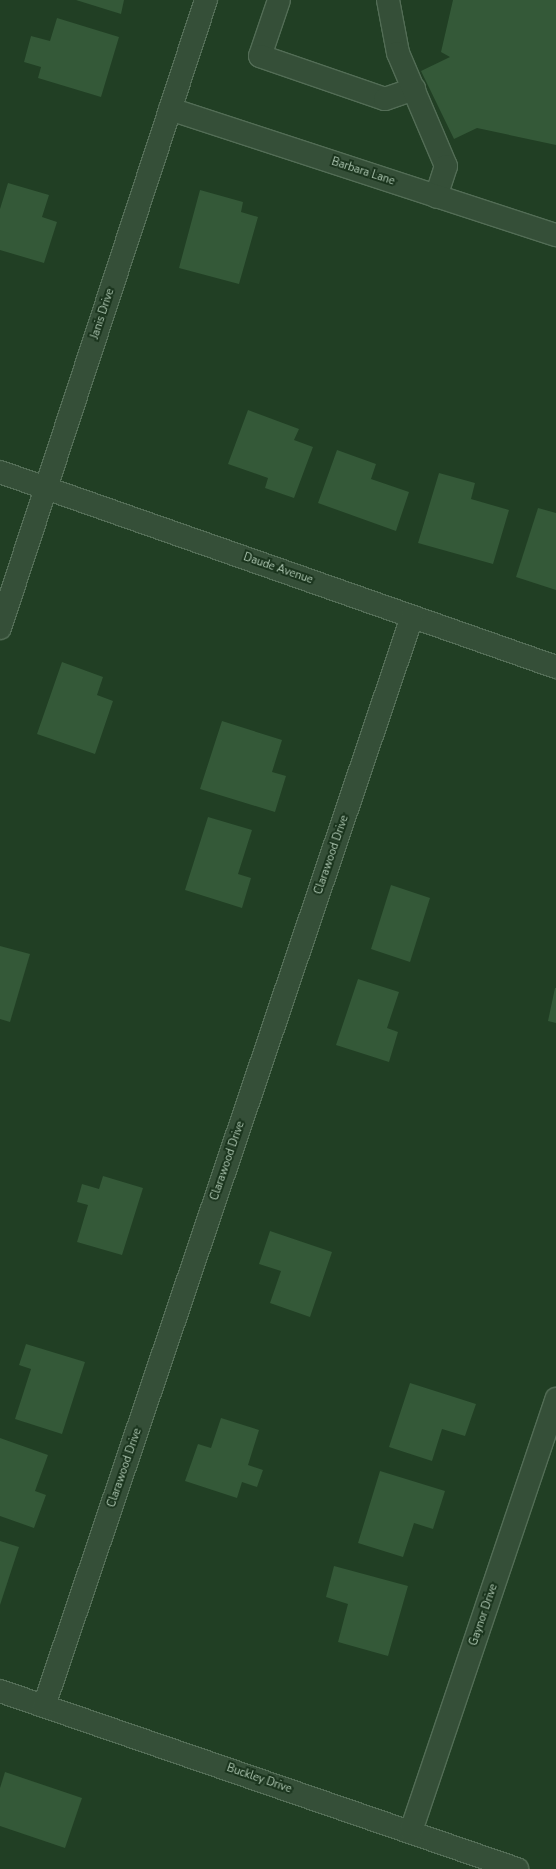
<!DOCTYPE html>
<html>
<head>
<meta charset="utf-8">
<style>
  body { margin:0 }
  #map { position:relative; width:556px; height:1869px; overflow:hidden; background:#213f24; font-family:"Nunito Sans",sans-serif }
  div>[style] { position:absolute }
  [style*='--x'] { left:calc(var(--x)*1px); top:calc(var(--y)*1px); width:calc(var(--w)*1px); rotate:calc(var(--a)*1deg) }
  .building>* { inset:0; background:#345938 }
  .roads { filter:drop-shadow(1px 0 #536d56) drop-shadow(-1px 0 #536d56) drop-shadow(0 1px #536d56) drop-shadow(0 -1px #536d56) }
  .minor>* { height:22px; margin:-11px; padding:0 11px; transform-origin:11px; border-radius:11px; background:#354f38 }
  span { translate:-50% -50%; white-space:nowrap; text-align:center; line-height:1.15; -webkit-text-stroke:4px #1a341d; paint-order:stroke }
  .street-label { font-size:11px; color:#b1cab5 }
</style>
</head>
<body>
<div id="map">
  <div class="building">
    <i style="clip-path:polygon(76px 0,124px 0,121px 14px)"></i>
    <i style="clip-path:polygon(453px 0,556px 0,556px 145px,477px 128px,454px 139px,421px 71px,450px 57px,441px 52px)"></i>
    <i style="clip-path:polygon(57px 18px,119px 37px,101px 97px,38px 78px,41px 67px,24px 62px,31px 36px,50px 41px)"></i>
    <i style="clip-path:polygon(8px 183px,49px 195px,42px 217px,57px 222px,44px 263px,0 250px,0 209px)"></i>
    <i style="clip-path:polygon(200px 190px,243px 202px,241px 212px,258px 217px,239px 284px,179px 268px)"></i>
    <i style="clip-path:polygon(248px 410px,299px 429px,294px 440px,313px 447px,294px 498px,265px 488px,268px 478px,228px 464px)"></i>
    <i style="clip-path:polygon(337px 450px,376px 464px,371px 479px,409px 492px,396px 531px,318px 503px)"></i>
    <i style="clip-path:polygon(439px 473px,475px 483px,471px 499px,509px 510px,493px 564px,418px 543px)"></i>
    <i style="clip-path:polygon(538px 508px,556px 513px,556px 590px,516px 577px)"></i>
    <i style="clip-path:polygon(62px 662px,103px 677px,97px 695px,113px 701px,95px 754px,37px 734px)"></i>
    <i style="clip-path:polygon(222px 721px,282px 740px,272px 772px,286px 776px,275px 812px,200px 789px)"></i>
    <i style="clip-path:polygon(208px 817px,252px 830px,238px 874px,251px 878px,242px 908px,185px 890px)"></i>
    <i style="clip-path:polygon(391px 885px,430px 898px,410px 962px,371px 949px)"></i>
    <i style="clip-path:polygon(0 946px,30px 954px,10px 1022px,0 1019px)"></i>
    <i style="clip-path:polygon(358px 979px,399px 992px,387px 1028px,398px 1032px,389px 1062px,336px 1045px)"></i>
    <i style="clip-path:polygon(555px 988px,556px 988px,556px 1023px,548px 1021px)"></i>
    <i style="clip-path:polygon(103px 1176px,143px 1188px,122px 1255px,77px 1242px,88px 1205px,77px 1202px,82px 1184px,99px 1189px)"></i>
    <i style="clip-path:polygon(270px 1231px,332px 1252px,310px 1317px,270px 1303px,281px 1271px,259px 1264px)"></i>
    <i style="clip-path:polygon(26px 1344px,85px 1362px,62px 1434px,15px 1419px,31px 1369px,19px 1365px)"></i>
    <i style="clip-path:polygon(410px 1383px,476px 1404px,465px 1436px,442px 1429px,432px 1461px,389px 1447px)"></i>
    <i style="clip-path:polygon(221px 1418px,259px 1430px,248px 1465px,263px 1470px,257px 1487px,242px 1482px,237px 1498px,185px 1481px,198px 1444px,211px 1448px)"></i>
    <i style="clip-path:polygon(0 1438px,48px 1455px,35px 1491px,46px 1495px,34px 1528px,0 1516px)"></i>
    <i style="clip-path:polygon(380px 1471px,445px 1491px,433px 1529px,414px 1523px,403px 1557px,358px 1543px)"></i>
    <i style="clip-path:polygon(0 1541px,19px 1547px,0 1605px)"></i>
    <i style="clip-path:polygon(334px 1566px,408px 1586px,388px 1656px,338px 1642px,348px 1604px,326px 1597px)"></i>
    <i style="clip-path:polygon(5px 1772px,82px 1798px,65px 1848px,0 1826px,0 1788px)"></i>
  </div>
  <div class="roads">
    <div class="minor">
      <i style="--x:279;--y:0;--w:59;--a:108.7"></i>
      <i style="--x:260;--y:56;--w:132;--a:19"></i>
      <i style="--x:385;--y:99;--w:31;--a:-19"></i>
      <i style="--x:388;--y:0;--w:54;--a:79.3"></i>
      <i style="--x:398;--y:53;--w:123;--a:67"></i>
      <i style="--x:446;--y:166;--w:32;--a:108"></i>
      <i style="--x:170;--y:109;--w:406;--a:18.1"></i>
      <i style="--x:0;--y:472;--w:589;--a:19.33"></i>
      <i style="--x:0;--y:628;--w:661;--a:-71.84"></i>
      <i style="--x:0;--y:1691;--w:547;--a:19"></i>
      <i style="--x:44;--y:1706;--w:1149;--a:-71.33"></i>
      <i style="--x:411;--y:1831;--w:456;--a:-71.4"></i>
    </div>
  </div>
  <div class="street-label">
    <span style="left:363px;top:172px;rotate:18deg">Barbara Lane</span>
    <span style="left:103px;top:314px;rotate:-72deg">Janis Drive</span>
    <span style="left:278px;top:569px;rotate:19deg">Daude Avenue</span>
    <span style="left:332px;top:855px;rotate:-71deg">Clarawood Drive</span>
    <span style="left:228px;top:1161px;rotate:-71deg">Clarawood Drive</span>
    <span style="left:125px;top:1468px;rotate:-71deg">Clarawood Drive</span>
    <span style="left:484px;top:1615px;rotate:-71deg">Gaynor Drive</span>
    <span style="left:259px;top:1779px;rotate:19deg">Buckley Drive</span>
  </div>
</div>
</body>
</html>
